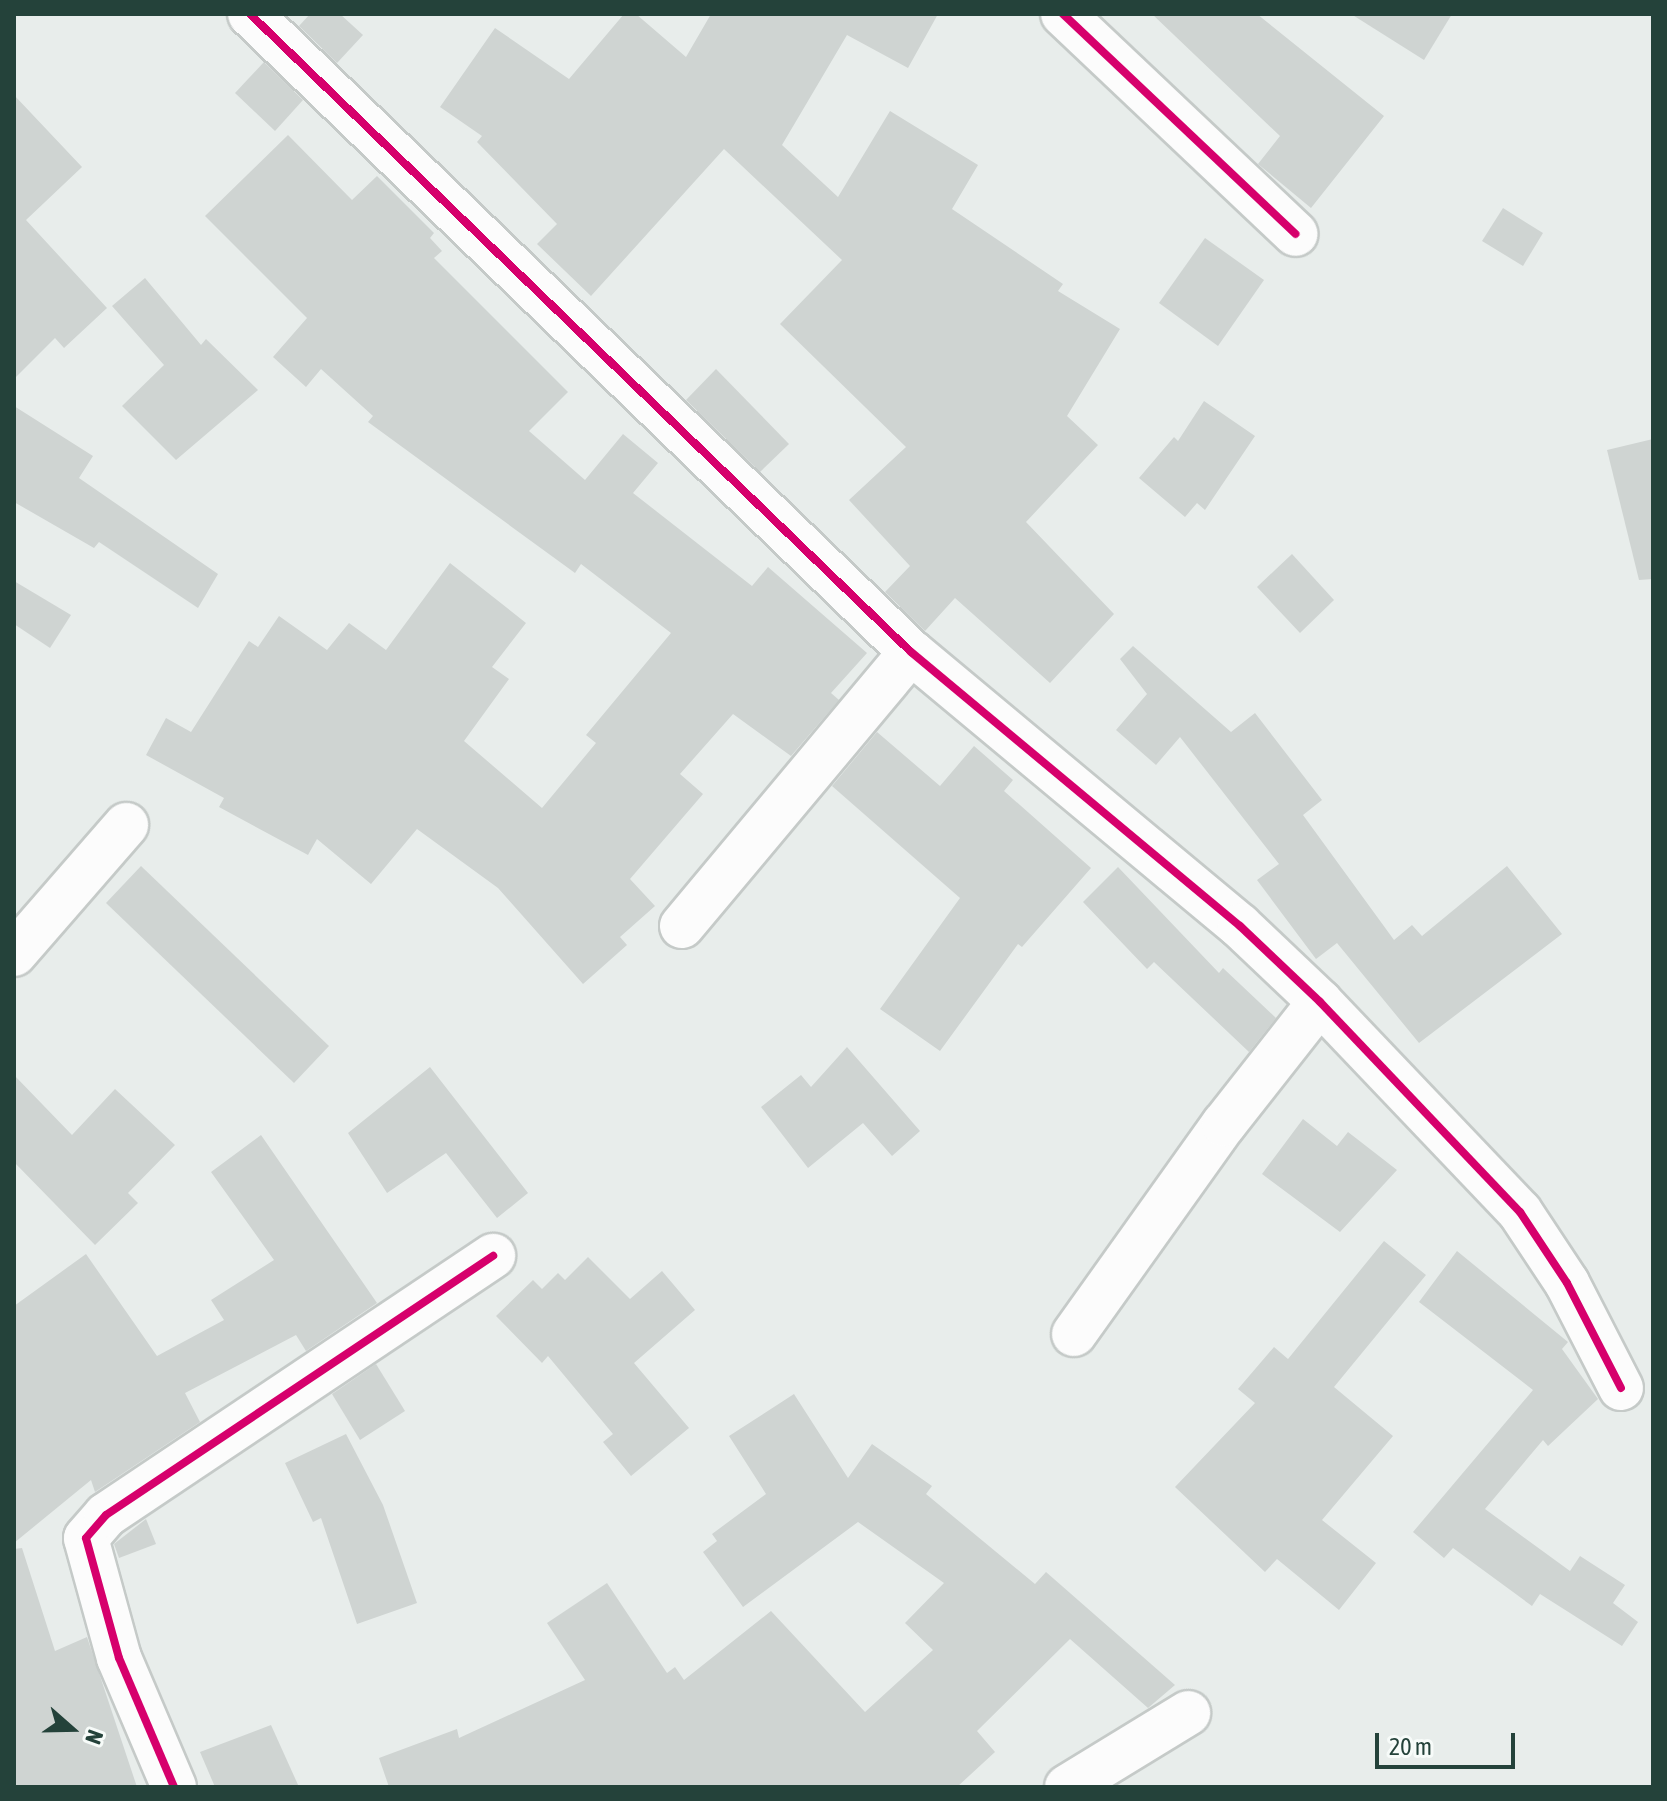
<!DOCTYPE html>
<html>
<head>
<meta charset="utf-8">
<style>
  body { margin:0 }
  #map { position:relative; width:1667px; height:1801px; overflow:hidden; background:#e8edeb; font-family:"Asap Condensed",sans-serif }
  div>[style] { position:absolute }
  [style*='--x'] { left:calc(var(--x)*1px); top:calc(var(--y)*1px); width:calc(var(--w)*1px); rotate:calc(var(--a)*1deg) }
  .building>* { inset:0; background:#cfd4d2 }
  .roads { filter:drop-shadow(2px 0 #c5cac8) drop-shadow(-2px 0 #c5cac8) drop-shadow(0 2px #c5cac8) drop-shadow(0 -2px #c5cac8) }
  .street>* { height:44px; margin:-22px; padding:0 22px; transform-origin:22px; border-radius:22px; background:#fcfcfc }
  .cycleway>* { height:8px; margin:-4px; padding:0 4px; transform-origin:4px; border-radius:4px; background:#d6006c }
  span { translate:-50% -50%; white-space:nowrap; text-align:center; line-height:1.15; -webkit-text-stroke:7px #f7fbf9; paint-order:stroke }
  .frame { position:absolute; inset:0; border:16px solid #24423a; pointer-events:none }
  .north { position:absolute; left:32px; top:1689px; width:80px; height:80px; -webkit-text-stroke:6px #f7fbf9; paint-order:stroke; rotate:110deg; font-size:22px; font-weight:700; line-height:32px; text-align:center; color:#24423a }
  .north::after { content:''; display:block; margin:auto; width:28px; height:36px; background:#24423a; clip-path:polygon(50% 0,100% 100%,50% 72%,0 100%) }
  .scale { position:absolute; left:1375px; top:1733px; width:140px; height:36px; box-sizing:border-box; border:4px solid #24423a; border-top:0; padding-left:10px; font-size:24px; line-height:28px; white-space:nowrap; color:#24423a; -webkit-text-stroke:6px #f7fbf9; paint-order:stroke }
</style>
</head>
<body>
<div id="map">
  <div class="building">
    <i style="clip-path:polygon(310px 14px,340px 14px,363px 35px,337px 63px,299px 26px)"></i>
    <i style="clip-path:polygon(624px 14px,636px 14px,686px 57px,711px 14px,938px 14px,908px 68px,847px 35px,782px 145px,838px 197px,890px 111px,978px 165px,952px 209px,1063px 284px,1058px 291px,1120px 329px,1067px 416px,1098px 445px,1026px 522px,1114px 614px,1050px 683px,955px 598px,925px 631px,885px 592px,910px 566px,849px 500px,906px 447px,780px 324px,842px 260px,724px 149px,591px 296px,537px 244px,557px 224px,477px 142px,482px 136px,440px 107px,495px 28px,569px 79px)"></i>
    <i style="clip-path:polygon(1152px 14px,1257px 14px,1384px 116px,1311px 208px,1258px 164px,1280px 136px)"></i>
    <i style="clip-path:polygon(1351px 14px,1452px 14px,1424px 60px)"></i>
    <i style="clip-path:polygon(264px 62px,303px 100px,275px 131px,235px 93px)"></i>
    <i style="clip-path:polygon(14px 95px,82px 167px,26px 220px,107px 308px,64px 348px,55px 338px,14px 379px)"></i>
    <i style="clip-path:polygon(288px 135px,352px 200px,377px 176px,434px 233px,430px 238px,442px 251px,434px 258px,568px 392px,529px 431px,585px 480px,623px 434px,658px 463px,633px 493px,752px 586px,768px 567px,867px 653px,831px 693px,839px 700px,791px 756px,733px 714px,680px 774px,703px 794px,630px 879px,655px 906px,620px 937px,627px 945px,583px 984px,498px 888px,417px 829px,371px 884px,317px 839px,308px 855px,219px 807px,224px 798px,146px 755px,166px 718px,191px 732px,249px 641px,258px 647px,279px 616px,327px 650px,349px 623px,386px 650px,450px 563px,526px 623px,492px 667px,509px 679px,464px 741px,542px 808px,596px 743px,586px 735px,671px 633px,581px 564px,575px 573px,368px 422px,373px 416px,321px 369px,306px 387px,273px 357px,307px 318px,205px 216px)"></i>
    <i style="clip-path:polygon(1503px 208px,1543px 233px,1523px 266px,1482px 241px)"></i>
    <i style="clip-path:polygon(1205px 238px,1264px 280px,1218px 346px,1159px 303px)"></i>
    <i style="clip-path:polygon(145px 278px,201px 345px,206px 339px,258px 390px,176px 460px,122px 406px,164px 365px,112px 306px)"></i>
    <i style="clip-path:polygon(716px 369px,789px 444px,760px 472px,686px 400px)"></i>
    <i style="clip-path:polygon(1204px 401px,1255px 436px,1205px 510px,1197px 503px,1185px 517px,1139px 478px,1174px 437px,1178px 441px)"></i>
    <i style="clip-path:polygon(14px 406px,93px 456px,79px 478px,218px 574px,198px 608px,99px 542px,94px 548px,14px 502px)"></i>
    <i style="clip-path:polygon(1653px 439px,1653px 579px,1639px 580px,1607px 450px)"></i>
    <i style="clip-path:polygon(1292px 554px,1334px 600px,1300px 633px,1257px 587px)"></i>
    <i style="clip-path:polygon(14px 581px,71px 615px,50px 648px,14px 624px)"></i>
    <i style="clip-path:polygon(1133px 646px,1231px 732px,1255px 713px,1322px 800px,1303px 815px,1394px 940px,1412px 925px,1422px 936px,1507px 866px,1562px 934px,1419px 1043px,1337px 943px,1316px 959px,1257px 880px,1279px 864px,1180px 737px,1156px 765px,1116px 730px,1147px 694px,1120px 659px)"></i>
    <i style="clip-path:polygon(877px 732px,940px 786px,974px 746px,1013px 780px,1004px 791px,1091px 868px,1022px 947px,1018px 944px,940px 1051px,880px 1009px,960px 898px,832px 786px)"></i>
    <i style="clip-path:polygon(141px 866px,329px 1046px,294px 1083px,106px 903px)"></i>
    <i style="clip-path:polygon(1118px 867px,1219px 973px,1223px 968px,1276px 1018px,1249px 1052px,1154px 962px,1147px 969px,1083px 902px)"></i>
    <i style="clip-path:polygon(847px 1047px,920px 1131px,892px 1156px,863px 1123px,808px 1168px,761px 1107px,801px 1075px,811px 1087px)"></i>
    <i style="clip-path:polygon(430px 1067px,528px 1193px,497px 1218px,446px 1153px,387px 1193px,348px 1133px)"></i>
    <i style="clip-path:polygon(14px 1075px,72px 1135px,115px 1089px,175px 1145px,128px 1193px,138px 1203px,95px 1245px,14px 1162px)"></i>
    <i style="clip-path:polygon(1303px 1119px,1337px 1146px,1348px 1132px,1397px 1170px,1340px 1232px,1262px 1174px)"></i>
    <i style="clip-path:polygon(261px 1135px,377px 1303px,306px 1351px,296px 1335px,185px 1393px,200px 1422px,95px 1492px,91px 1480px,14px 1543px,14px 1306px,86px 1254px,157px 1356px,224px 1320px,211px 1300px,274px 1260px,211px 1172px)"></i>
    <i style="clip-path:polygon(1384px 1241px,1426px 1275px,1334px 1387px,1393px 1436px,1322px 1520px,1376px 1563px,1339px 1610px,1277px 1559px,1265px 1572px,1175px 1487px,1255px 1403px,1238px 1389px,1274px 1347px,1288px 1359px)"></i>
    <i style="clip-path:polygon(1457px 1251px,1568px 1342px,1562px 1349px,1598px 1399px,1548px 1446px,1543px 1440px,1485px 1509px,1570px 1571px,1580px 1556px,1625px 1585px,1613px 1603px,1638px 1622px,1622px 1646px,1540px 1594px,1532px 1606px,1453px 1548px,1444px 1558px,1413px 1532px,1533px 1390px,1419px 1302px)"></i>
    <i style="clip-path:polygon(588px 1257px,630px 1299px,662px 1271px,695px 1310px,634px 1363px,689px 1428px,631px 1476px,603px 1442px,613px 1434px,548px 1356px,542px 1363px,496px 1316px,533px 1280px,542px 1289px,558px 1273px,565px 1280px)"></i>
    <i style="clip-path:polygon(376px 1364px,405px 1411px,360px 1440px,332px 1394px)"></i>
    <i style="clip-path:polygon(794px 1394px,848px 1478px,872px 1444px,932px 1486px,926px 1494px,1035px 1584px,1046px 1572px,1175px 1685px,1148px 1708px,1070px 1639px,977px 1731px,995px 1752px,957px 1787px,389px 1787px,379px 1758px,457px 1729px,459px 1738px,585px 1680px,547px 1623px,607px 1583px,667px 1673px,675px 1667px,684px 1680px,771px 1611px,865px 1712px,933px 1650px,905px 1623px,944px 1583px,858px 1522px,743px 1607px,703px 1552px,717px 1541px,712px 1534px,766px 1494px,729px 1436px)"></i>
    <i style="clip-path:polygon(346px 1434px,383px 1505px,417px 1603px,357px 1624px,321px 1518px,313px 1522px,285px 1463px)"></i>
    <i style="clip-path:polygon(146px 1519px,156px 1544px,119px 1558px,114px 1544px)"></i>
    <i style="clip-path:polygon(22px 1548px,55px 1651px,87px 1637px,137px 1787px,14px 1787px,14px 1549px)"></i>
    <i style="clip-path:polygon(271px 1725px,299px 1787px,215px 1787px,200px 1752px)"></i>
  </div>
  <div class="roads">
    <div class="street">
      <i style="--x:250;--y:14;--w:919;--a:43.99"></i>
      <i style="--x:911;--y:652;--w:428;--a:39.8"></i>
      <i style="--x:1240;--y:926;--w:110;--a:43.5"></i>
      <i style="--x:1320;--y:1002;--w:290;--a:46.4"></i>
      <i style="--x:1520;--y:1212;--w:85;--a:56.5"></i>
      <i style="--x:1567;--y:1283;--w:118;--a:62.8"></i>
      <i style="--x:1063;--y:14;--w:320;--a:43.4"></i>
      <i style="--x:682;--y:926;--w:357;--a:-50.1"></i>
      <i style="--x:14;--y:954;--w:171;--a:-49"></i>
      <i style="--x:1074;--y:1334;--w:258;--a:-54.5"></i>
      <i style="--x:1224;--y:1124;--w:155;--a:-51.8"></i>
      <i style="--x:174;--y:1787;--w:140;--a:-113.1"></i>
      <i style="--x:119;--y:1658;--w:124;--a:-105.4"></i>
      <i style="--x:86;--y:1538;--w:30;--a:-49"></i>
      <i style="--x:106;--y:1515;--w:466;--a:-33.8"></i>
      <i style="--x:1067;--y:1787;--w:142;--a:-31.4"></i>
    </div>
  </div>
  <div class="cycleway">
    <i style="--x:250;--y:14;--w:919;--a:43.99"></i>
    <i style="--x:911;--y:652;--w:428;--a:39.8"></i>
    <i style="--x:1240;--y:926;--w:110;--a:43.5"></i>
    <i style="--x:1320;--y:1002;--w:290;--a:46.4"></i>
    <i style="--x:1520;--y:1212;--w:85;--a:56.5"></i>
    <i style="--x:1567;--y:1283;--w:118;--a:62.8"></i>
    <i style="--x:1063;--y:14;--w:320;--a:43.4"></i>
    <i style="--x:174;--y:1787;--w:140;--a:-113.1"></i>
    <i style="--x:119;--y:1658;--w:124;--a:-105.4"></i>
    <i style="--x:86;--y:1538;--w:30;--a:-49"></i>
    <i style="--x:106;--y:1515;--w:466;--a:-33.8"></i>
  </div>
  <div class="frame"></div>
  <div class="north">N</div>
  <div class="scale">20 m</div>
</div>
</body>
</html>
